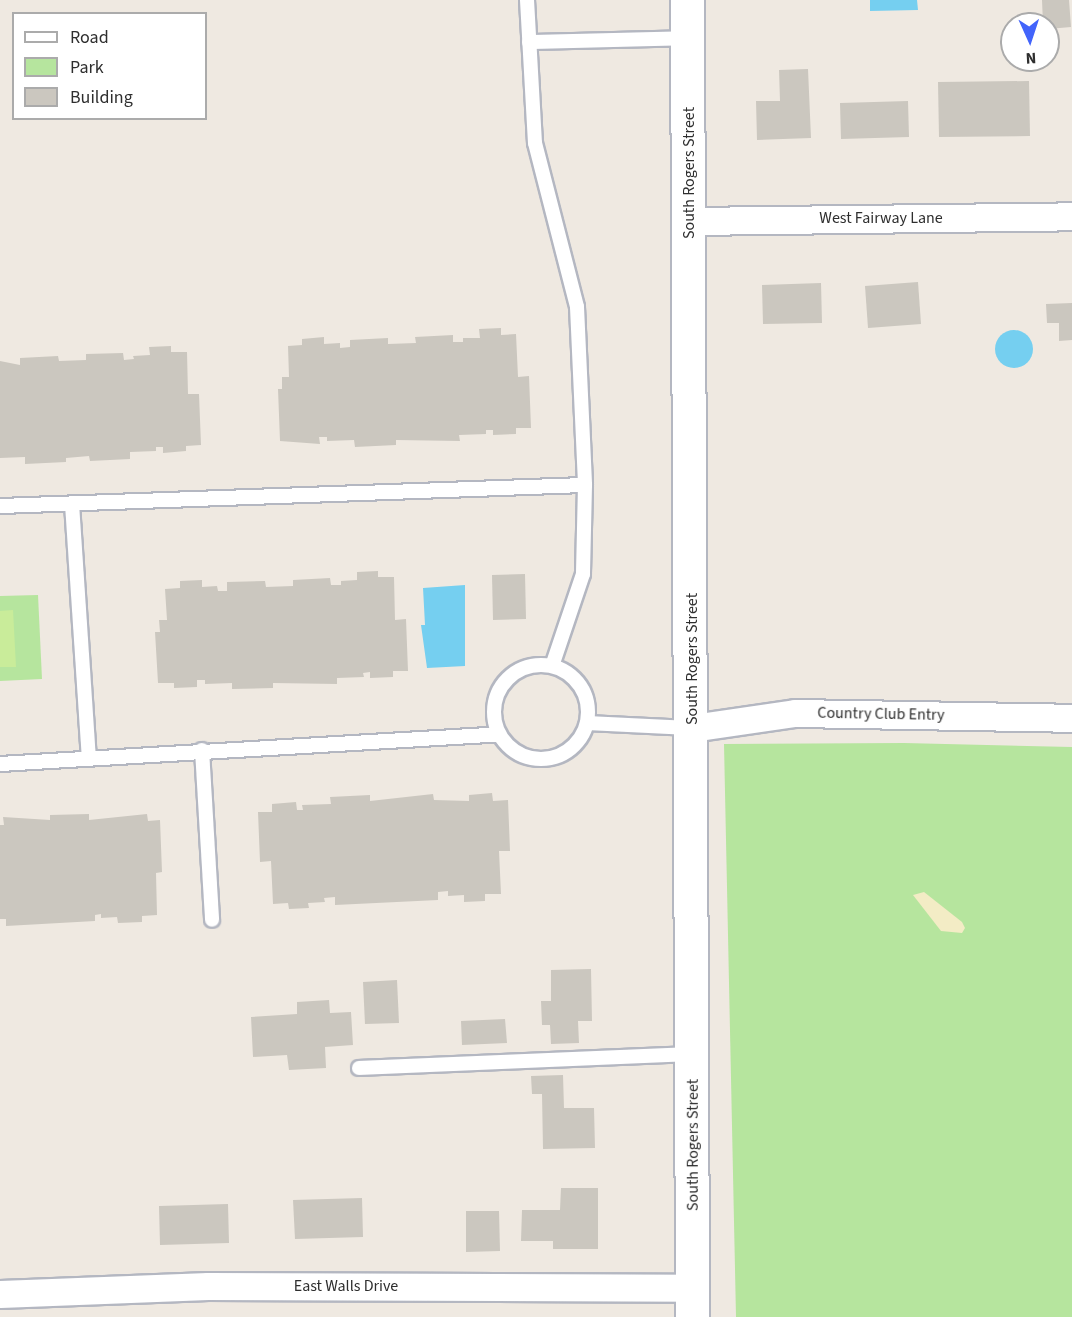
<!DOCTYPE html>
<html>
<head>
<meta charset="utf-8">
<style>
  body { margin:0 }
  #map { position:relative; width:1072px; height:1317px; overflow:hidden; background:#efe9e1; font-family:"Source Sans 3",sans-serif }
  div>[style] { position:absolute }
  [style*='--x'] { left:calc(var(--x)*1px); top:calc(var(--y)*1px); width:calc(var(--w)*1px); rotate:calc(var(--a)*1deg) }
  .green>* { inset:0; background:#b6e59e }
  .sand>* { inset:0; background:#f3ecc5 }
  .pitch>* { inset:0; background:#c9ec9a }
  .water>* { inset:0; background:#75cff0 }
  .round { border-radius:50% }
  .building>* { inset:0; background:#cbc7bf }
  .roads { filter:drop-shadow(2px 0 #b4b7c1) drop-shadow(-2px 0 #b4b7c1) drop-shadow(0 2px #b4b7c1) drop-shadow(0 -2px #b4b7c1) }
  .lane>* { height:14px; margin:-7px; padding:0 7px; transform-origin:7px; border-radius:7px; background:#fff }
  .lane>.ring { margin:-7px; padding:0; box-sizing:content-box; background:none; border:14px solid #fff; border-radius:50% }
  .street>* { height:27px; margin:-13.5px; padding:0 13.5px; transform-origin:13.5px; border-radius:13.5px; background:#fff }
  .secondary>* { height:33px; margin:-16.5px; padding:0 16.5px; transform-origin:16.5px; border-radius:16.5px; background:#fff }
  span { translate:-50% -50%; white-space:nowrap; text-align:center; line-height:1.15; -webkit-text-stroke:4.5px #fff; paint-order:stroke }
  .street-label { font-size:16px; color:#2e2e2e }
  .legend { position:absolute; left:12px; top:12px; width:195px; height:108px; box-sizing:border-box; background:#fff; border:2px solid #ababab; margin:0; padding:8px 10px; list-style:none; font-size:18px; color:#2e2e2e }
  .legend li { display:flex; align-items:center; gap:12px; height:30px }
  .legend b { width:30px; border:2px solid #ababab }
  .north { position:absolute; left:1000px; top:12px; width:60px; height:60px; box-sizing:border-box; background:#fff; border:2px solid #ababab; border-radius:50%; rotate:177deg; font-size:16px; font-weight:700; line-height:24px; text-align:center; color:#2e2e2e }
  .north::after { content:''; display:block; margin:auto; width:21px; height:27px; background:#4264fb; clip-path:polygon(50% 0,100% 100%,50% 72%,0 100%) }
</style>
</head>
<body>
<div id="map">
  <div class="green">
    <i style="clip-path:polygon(38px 595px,42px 679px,0 681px,0 596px)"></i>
    <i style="clip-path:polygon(904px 743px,1072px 747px,1072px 1317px,736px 1317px,724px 744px)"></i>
  </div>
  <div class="sand">
    <i style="clip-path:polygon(924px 892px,962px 922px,965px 928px,962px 933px,941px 931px,913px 895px)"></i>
  </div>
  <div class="pitch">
    <i style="clip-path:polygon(13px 610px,16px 667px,0 667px,0 611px)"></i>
  </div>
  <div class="water">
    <i style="clip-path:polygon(870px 0,917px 0,918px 10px,870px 11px)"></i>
    <i class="round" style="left:995px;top:330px;width:38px;height:38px"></i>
    <i style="clip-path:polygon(465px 585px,465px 666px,427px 668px,421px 625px,425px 625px,423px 588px)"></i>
  </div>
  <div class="building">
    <i style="clip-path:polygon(1042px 0,1069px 0,1071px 27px,1048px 29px,1048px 24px,1043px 24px)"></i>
    <i style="clip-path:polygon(808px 69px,811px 138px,757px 140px,756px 101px,780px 101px,779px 70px)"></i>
    <i style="clip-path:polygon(1029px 81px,1030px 136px,939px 137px,938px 82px)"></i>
    <i style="clip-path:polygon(908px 101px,909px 137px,841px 139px,840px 103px)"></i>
    <i style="clip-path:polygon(918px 282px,921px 324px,868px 328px,865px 286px)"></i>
    <i style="clip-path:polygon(821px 283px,822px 323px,763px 324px,762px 285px)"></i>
    <i style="clip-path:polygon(1072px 303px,1072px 340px,1059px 341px,1059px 323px,1047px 323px,1046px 304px)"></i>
    <i style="clip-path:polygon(501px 328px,501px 335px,516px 334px,518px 377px,529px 376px,531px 428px,516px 428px,516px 434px,493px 435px,493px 430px,486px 430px,486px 434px,459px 435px,460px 441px,396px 440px,396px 445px,355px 447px,354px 440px,327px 441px,327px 437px,319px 437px,320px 444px,280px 441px,278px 389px,282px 389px,282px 377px,289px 377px,288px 346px,302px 345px,302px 339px,324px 337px,324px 344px,340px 343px,340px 348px,350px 347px,350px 340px,388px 338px,388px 344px,416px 343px,415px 337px,453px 335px,453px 342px,463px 342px,463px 338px,480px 338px,479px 329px)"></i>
    <i style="clip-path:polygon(171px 346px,171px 352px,187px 352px,188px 394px,199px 394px,201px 445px,186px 446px,186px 451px,163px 453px,163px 447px,156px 447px,156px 451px,130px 452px,130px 459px,90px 461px,89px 456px,66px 458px,66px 462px,25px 464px,25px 457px,0 458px,0 361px,20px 365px,20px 358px,58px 356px,59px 361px,86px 360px,86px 354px,123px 353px,124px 360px,134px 359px,133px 356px,150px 355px,149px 347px)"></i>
    <i style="clip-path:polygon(378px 571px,378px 577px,394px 577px,395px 620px,406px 619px,408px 671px,393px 671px,393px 677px,370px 678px,370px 672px,363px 673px,364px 677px,337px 678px,337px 684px,273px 683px,273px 688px,232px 689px,232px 683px,205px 684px,205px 680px,197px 680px,197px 687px,174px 688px,174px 683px,158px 683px,155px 632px,160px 632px,159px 620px,167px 620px,165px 589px,180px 588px,180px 581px,202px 580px,202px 587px,217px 586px,218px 591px,227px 591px,227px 582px,265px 581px,266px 587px,293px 586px,293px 580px,330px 578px,331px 585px,341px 585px,341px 581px,357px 580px,357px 572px)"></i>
    <i style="clip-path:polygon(525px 574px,526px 619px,493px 620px,492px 575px)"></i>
    <i style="clip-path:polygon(492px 793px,493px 801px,508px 800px,510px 851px,499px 851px,501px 894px,485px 894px,485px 901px,464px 902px,464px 895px,448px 896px,448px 891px,438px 892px,438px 900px,335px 905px,335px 897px,324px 898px,325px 902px,308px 903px,309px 908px,289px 909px,288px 903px,273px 904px,271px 861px,260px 862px,258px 812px,272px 812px,272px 804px,296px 802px,297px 810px,303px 810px,302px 805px,331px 804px,330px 797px,370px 795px,370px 801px,433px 794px,434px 800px,469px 801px,469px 795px)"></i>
    <i style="clip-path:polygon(89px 814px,89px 820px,147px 814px,148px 821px,160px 820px,162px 872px,156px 873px,157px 915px,142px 916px,142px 922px,118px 923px,117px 917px,101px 918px,101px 914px,95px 915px,95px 921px,6px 926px,6px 919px,0 919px,0 825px,4px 825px,3px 817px,50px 820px,50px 815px)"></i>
    <i style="clip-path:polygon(591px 969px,592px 1021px,578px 1021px,579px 1043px,551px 1044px,550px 1025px,542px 1025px,541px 1001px,551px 1001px,551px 970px)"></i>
    <i style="clip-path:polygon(397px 980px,399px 1023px,365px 1024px,363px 982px)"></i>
    <i style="clip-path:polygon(329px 1000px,330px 1013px,351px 1012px,353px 1045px,325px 1047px,326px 1068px,289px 1070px,287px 1055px,253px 1057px,251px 1017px,297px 1014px,297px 1002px)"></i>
    <i style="clip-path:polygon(505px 1019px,507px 1043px,462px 1045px,461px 1021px)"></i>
    <i style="clip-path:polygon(563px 1075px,564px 1108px,594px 1108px,595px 1148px,543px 1149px,542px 1094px,532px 1094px,531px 1076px)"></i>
    <i style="clip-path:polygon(561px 1188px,598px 1188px,598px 1249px,553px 1249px,553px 1241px,521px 1241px,522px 1210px,560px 1210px)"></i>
    <i style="clip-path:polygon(362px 1198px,363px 1237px,295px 1239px,293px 1200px)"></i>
    <i style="clip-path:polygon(228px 1204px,229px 1243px,160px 1245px,159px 1206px)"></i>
    <i style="clip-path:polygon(466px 1211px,499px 1211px,500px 1251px,466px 1252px)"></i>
  </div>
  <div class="roads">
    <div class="lane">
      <i style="--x:527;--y:0;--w:143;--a:86.8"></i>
      <i style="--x:535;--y:143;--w:169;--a:75.6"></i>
      <i style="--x:577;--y:307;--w:178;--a:87.4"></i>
      <i style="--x:585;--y:485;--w:89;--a:91.3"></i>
      <i style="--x:583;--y:574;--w:97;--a:108.6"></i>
      <i style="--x:529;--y:42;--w:159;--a:-1.4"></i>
      <i style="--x:72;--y:504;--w:255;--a:86.2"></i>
      <i style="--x:0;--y:506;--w:585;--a:-2.06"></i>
      <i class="ring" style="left:494px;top:665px;width:80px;height:80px"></i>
      <i style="--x:587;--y:723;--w:103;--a:2.8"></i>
      <i style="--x:202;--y:750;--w:170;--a:86.6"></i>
      <i style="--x:0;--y:764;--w:500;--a:-3.4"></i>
      <i style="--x:359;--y:1068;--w:332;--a:-2.4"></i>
    </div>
    <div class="street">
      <i style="--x:689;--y:221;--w:383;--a:-0.7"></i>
      <i style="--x:692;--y:728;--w:104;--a:-8.3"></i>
      <i style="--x:795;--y:713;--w:277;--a:1"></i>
      <i style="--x:0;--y:1294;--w:208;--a:-2.2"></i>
      <i style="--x:208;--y:1286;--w:485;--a:0.2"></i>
    </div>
    <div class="secondary">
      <i style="--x:687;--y:0;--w:1317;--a:89.78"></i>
    </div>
  </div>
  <div class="street-label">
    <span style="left:689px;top:173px;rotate:-90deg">South Rogers Street</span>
    <span style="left:881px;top:218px">West Fairway Lane</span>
    <span style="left:692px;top:659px;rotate:-90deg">South Rogers Street</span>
    <span style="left:881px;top:714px;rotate:1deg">Country Club Entry</span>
    <span style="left:693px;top:1145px;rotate:-90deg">South Rogers Street</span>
    <span style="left:346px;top:1286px">East Walls Drive</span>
  </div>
  <ul class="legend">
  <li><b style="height:8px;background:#fff"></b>Road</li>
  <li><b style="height:16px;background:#b6e59e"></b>Park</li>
  <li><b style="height:16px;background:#cbc7bf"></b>Building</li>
  </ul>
  <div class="north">N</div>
</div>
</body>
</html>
